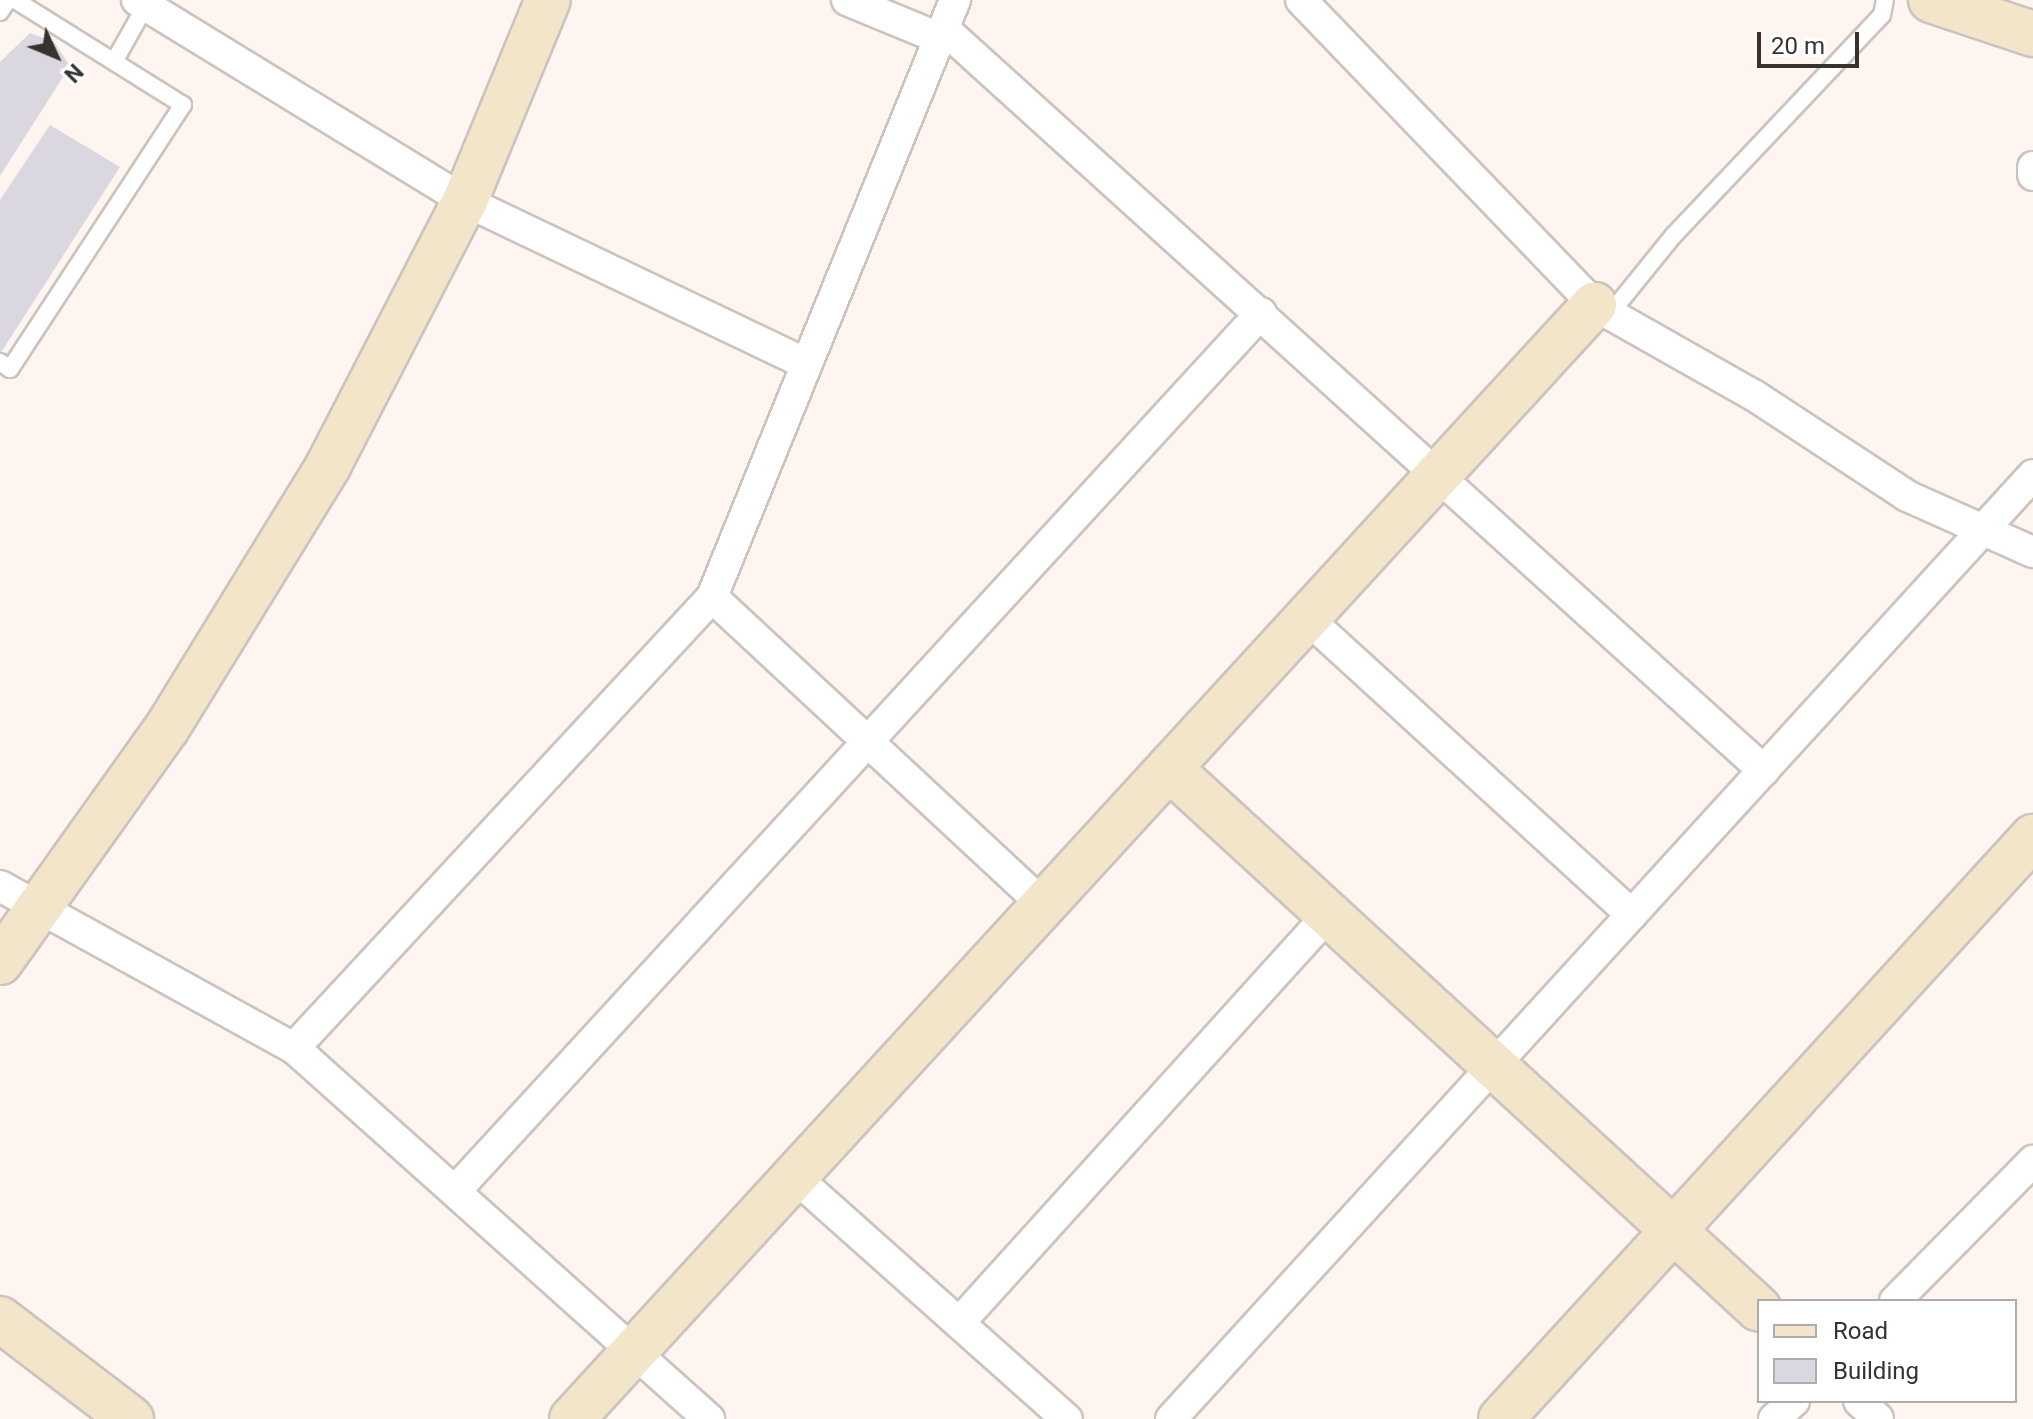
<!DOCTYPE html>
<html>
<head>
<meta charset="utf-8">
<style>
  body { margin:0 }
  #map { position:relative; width:2033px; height:1419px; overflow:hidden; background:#fef5f0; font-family:Roboto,sans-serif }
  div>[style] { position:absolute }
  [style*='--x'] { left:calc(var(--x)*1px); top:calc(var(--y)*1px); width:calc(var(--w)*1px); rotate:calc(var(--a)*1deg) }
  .building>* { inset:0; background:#dbd7e0 }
  .roads { filter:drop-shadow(2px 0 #ccc3be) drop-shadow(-2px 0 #ccc3be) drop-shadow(0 2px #ccc3be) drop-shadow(0 -2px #ccc3be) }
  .lane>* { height:16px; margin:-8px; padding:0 8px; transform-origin:8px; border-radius:8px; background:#fff }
  .street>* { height:30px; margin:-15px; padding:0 15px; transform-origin:15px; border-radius:15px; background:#fff }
  .secondary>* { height:44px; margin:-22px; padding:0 22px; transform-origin:22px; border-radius:22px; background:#f2e5ca }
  span { translate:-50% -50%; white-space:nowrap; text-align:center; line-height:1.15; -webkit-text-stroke:6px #fff; paint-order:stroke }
  .legend { position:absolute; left:1757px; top:1299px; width:260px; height:104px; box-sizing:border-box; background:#fff; border:2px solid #afadac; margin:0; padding:10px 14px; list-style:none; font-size:24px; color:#363230 }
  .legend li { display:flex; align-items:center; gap:16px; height:40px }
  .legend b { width:40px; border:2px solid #afadac }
  .north { position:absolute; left:16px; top:16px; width:80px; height:80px; -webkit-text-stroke:6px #fff; paint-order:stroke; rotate:134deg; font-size:22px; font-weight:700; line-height:32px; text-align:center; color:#363230 }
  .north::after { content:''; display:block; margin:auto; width:28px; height:36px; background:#363230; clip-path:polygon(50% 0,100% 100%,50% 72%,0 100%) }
  .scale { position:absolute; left:1757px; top:32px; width:102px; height:36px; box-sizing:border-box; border:4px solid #363230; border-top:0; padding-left:10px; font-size:24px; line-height:28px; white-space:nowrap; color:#363230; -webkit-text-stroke:6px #fff; paint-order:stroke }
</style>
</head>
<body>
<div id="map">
  <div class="building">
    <i style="clip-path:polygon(30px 33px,54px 42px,70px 66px,0 176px,0 62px)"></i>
    <i style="clip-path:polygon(50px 125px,120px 167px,0 354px,0 200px)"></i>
  </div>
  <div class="roads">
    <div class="lane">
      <i style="--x:0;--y:12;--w:14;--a:-56"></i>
      <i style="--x:115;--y:60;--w:63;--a:-60.6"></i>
      <i style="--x:1609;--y:315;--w:102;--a:-51"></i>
      <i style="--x:1673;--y:236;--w:304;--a:-46.6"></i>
      <i style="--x:1882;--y:15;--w:15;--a:-79"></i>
      <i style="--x:0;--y:362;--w:12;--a:35"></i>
      <i style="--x:10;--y:369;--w:316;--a:-56.8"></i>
      <i style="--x:183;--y:105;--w:198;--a:-148"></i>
    </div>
    <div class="street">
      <i style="--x:137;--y:0;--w:385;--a:31.5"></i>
      <i style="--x:465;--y:201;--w:374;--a:25.5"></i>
      <i style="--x:847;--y:0;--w:100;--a:22.4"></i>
      <i style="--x:1301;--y:0;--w:423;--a:46.1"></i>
      <i style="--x:1594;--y:305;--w:185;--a:29.5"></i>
      <i style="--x:1755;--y:396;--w:182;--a:33.3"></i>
      <i style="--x:1907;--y:496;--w:138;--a:24"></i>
      <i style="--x:943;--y:28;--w:1107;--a:42.14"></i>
      <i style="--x:2033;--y:167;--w:8;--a:90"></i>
      <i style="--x:712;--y:597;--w:645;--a:-67.85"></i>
      <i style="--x:1309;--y:620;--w:437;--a:42.4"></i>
      <i style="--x:0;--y:886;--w:336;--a:28.9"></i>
      <i style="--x:294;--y:1048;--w:557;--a:41.8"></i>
      <i style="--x:294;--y:1048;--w:615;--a:-47.17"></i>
      <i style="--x:712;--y:597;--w:453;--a:42.9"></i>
      <i style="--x:795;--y:1177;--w:364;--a:41.7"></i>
      <i style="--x:457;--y:1189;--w:1189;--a:-47.45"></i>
      <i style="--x:1895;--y:1301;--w:197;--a:-45.4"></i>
      <i style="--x:959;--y:1323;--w:552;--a:-47.87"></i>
      <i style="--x:1859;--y:1401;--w:26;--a:43"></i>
      <i style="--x:1171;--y:1419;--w:1278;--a:-47.6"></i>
      <i style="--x:1774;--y:1419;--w:27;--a:-42"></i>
    </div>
    <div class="secondary">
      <i style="--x:1931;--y:0;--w:108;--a:18.4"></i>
      <i style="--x:1169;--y:768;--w:800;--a:42.52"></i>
      <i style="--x:0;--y:962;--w:287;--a:-54.5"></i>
      <i style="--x:167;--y:728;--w:308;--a:-58.4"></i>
      <i style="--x:328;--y:466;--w:298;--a:-62.7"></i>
      <i style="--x:465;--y:201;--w:217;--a:-67.6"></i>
      <i style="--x:0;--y:1319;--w:165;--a:37.4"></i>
      <i style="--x:572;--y:1419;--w:1512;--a:-47.47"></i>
      <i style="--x:1501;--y:1419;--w:789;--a:-47.57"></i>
    </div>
  </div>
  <ul class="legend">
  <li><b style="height:10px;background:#f2e5ca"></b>Road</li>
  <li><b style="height:22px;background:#dbd7e0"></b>Building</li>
  </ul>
  <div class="north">N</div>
  <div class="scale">20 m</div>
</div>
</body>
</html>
